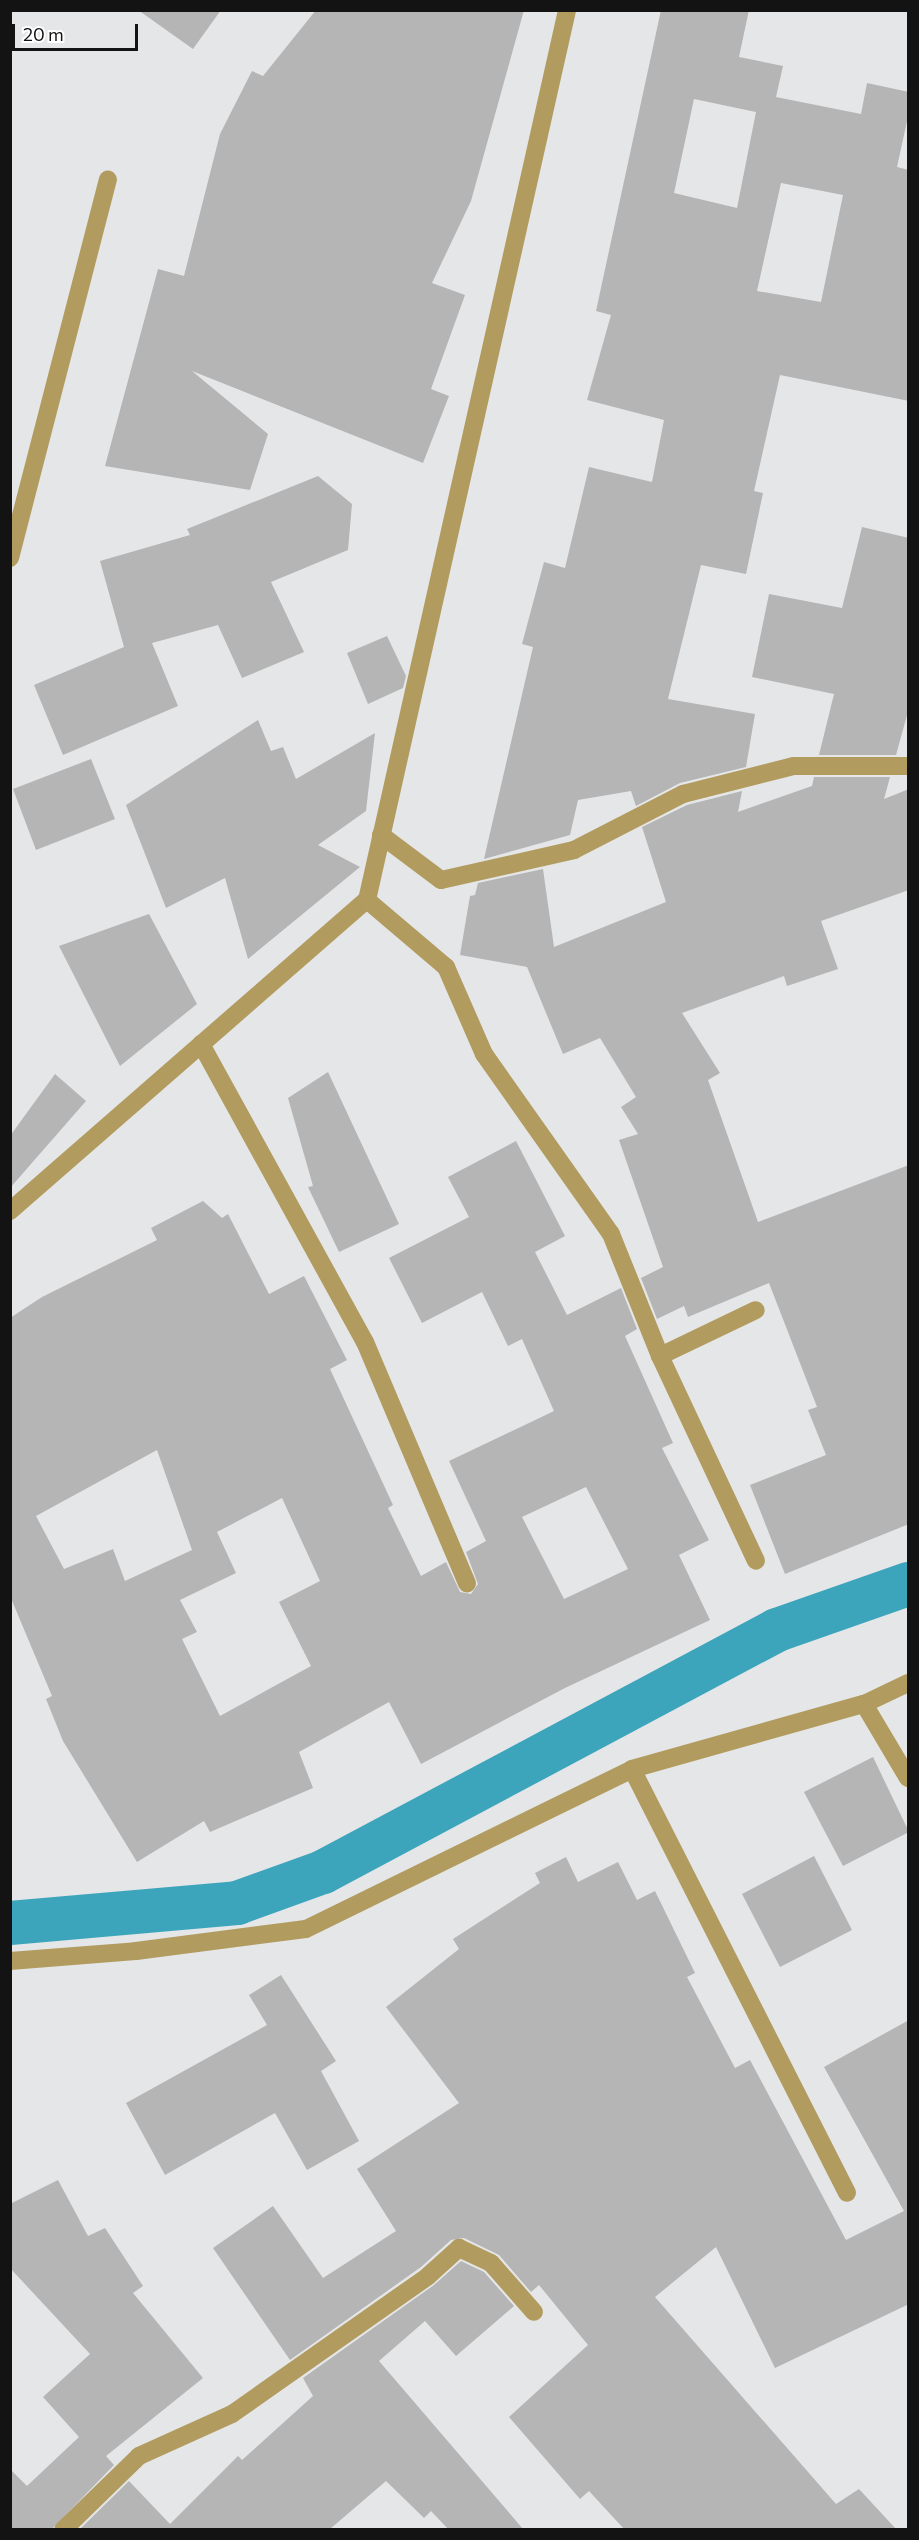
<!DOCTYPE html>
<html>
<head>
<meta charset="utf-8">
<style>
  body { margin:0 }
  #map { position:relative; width:919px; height:2540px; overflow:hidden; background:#e5e6e7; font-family:Commissioner,sans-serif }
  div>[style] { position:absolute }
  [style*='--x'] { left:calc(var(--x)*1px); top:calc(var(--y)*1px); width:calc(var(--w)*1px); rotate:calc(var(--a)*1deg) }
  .canal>* { height:44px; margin:-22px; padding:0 22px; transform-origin:22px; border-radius:22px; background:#3ca5bc }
  .building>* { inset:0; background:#b5b5b6 }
  .minor>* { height:18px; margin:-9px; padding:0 9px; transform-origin:9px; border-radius:9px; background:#b19b5f }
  span { translate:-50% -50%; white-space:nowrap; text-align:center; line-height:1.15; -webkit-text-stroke:5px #fff; paint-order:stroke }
  .frame { position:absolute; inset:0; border:12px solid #131313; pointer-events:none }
  .scale { position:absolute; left:12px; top:24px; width:126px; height:27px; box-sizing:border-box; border:3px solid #131313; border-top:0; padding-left:8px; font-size:18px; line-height:21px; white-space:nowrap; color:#131313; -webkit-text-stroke:4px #fff; paint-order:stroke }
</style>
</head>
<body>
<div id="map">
  <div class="canal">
    <i style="--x:10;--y:1923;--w:228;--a:-5"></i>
    <i style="--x:237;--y:1903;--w:91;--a:-19.8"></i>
    <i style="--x:323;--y:1872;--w:514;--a:-28.06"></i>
    <i style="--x:777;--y:1630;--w:139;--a:-19.3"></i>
  </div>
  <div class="building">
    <i style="clip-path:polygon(138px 10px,221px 10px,193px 49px)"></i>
    <i style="clip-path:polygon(316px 10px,524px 10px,471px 201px,432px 283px,465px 295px,431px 389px,449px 396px,423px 463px,192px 371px,268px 434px,250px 490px,105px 466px,158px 269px,184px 276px,220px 134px,252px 71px,263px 76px)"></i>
    <i style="clip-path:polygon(evenodd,661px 10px,749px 10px,739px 57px,783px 66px,776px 97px,861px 114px,867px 83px,909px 92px,909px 112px,897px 167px,909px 170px,909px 401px,780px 375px,754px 491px,763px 493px,746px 574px,701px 565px,668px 699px,755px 714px,746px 767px,680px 783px,636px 806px,631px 791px,578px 800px,570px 835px,484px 859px,533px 647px,522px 644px,544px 562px,565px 568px,589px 467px,652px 482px,664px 420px,587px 400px,611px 315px,596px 311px,661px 10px,694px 99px,756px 112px,737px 208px,674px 193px,694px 99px,661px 10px,781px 183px,843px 195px,821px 302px,757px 291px,781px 183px)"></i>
    <i style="clip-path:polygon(318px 476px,352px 504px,348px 550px,271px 582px,304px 652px,242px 678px,218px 625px,152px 643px,178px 706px,63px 755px,34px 685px,124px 647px,100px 561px,190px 535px,187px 529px)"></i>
    <i style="clip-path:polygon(862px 527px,909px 538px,909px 708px,896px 755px,819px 755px,834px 694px,752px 677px,769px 594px,842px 608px)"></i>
    <i style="clip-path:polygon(387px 636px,406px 676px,403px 688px,368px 704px,347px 653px)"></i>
    <i style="clip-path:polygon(258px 720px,271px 751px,283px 747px,296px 779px,375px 733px,366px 811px,318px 845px,360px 867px,248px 959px,225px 878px,166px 908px,126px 805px)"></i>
    <i style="clip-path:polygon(91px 759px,115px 819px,36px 850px,13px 789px)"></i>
    <i style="clip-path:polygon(814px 777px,890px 777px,884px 799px,909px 789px,909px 890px,821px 921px,838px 969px,787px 986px,784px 976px,682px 1013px,720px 1073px,708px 1080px,758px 1222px,909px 1165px,909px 1524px,785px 1574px,750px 1485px,826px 1455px,808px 1410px,817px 1407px,769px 1283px,688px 1317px,684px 1306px,657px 1319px,641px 1278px,663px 1267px,619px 1140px,638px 1134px,621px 1107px,636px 1097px,600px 1038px,563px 1054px,527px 967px,460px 955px,470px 896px,475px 895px,478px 883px,543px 869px,554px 947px,666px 902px,642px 827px,687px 805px,742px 791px,738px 812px,812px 786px)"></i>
    <i style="clip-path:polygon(149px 914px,197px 1004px,120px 1066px,59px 946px)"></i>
    <i style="clip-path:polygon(328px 1072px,399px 1224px,339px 1252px,308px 1187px,313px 1186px,288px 1098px)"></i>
    <i style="clip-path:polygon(55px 1074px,86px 1101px,10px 1188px,10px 1136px)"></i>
    <i style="clip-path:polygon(evenodd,516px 1141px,565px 1236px,535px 1252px,567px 1315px,621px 1288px,637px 1329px,625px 1336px,673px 1443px,662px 1448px,709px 1540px,679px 1555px,710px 1620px,565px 1688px,421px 1764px,389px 1702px,299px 1752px,313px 1788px,210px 1832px,204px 1821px,137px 1862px,63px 1741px,46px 1699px,52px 1696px,10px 1596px,10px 1318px,42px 1297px,157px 1240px,151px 1228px,203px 1201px,222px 1218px,228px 1214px,269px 1294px,304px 1276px,347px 1360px,330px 1369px,393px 1505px,388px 1508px,421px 1576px,446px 1562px,460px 1592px,471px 1594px,478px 1584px,466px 1552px,486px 1541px,449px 1461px,554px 1411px,522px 1339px,508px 1346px,482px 1292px,422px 1323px,389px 1258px,469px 1217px,448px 1177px,516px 1141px,157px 1450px,192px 1550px,125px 1581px,113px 1549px,64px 1569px,36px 1516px,157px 1450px,516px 1141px,586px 1487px,628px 1569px,564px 1599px,522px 1517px,586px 1487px,516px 1141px,282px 1498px,320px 1581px,279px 1602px,311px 1666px,220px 1716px,182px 1639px,197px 1632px,180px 1600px,236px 1573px,217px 1532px,282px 1498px)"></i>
    <i style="clip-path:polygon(873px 1757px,909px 1832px,843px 1866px,804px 1792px)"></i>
    <i style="clip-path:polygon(814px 1856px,852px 1930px,780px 1967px,742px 1894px)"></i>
    <i style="clip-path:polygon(566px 1857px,578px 1882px,618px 1862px,637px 1900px,655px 1891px,695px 1973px,687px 1977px,735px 2068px,750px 2060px,846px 2240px,904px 2211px,824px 2067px,909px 2020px,909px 2304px,775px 2368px,716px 2247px,655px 2297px,836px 2504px,859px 2489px,896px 2529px,624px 2529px,589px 2491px,580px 2499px,509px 2417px,588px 2345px,539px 2285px,531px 2292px,499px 2255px,464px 2238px,451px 2240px,421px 2267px,290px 2360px,213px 2248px,273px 2206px,323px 2278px,396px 2231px,357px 2169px,459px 2103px,386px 2007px,459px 1949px,453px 1939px,540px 1883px,535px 1873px)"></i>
    <i style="clip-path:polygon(281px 1975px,336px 2061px,321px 2071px,359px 2141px,307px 2170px,275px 2113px,165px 2175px,126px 2103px,267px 2025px,249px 1995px)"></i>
    <i style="clip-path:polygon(58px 2180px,88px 2236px,105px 2228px,143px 2286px,133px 2293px,203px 2378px,106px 2456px,114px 2465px,52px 2529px,10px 2529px,10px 2469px,27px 2486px,79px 2437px,43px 2397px,90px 2354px,10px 2268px,10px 2204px)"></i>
    <i style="clip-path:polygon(461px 2261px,484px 2272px,514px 2306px,456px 2356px,425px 2321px,379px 2361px,523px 2529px,448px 2529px,431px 2511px,424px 2518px,386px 2481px,330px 2529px,80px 2529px,129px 2481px,170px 2524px,238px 2456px,242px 2460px,313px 2396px,303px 2378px,434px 2285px)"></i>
  </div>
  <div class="minor">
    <i style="--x:10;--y:558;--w:391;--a:-75.5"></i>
    <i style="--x:381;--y:835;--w:75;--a:36.9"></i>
    <i style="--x:441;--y:880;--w:136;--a:-12.7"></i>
    <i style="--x:574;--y:850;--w:123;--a:-27.2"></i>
    <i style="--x:683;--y:794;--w:114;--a:-14.2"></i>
    <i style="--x:794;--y:766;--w:114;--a:0"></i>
    <i style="--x:367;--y:900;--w:104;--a:40.3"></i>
    <i style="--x:446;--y:967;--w:95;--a:66.4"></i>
    <i style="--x:484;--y:1054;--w:220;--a:54.8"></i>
    <i style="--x:611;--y:1234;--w:131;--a:68.1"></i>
    <i style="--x:660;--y:1356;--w:226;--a:64.9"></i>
    <i style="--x:201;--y:1044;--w:340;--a:61.2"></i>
    <i style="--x:365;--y:1342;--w:262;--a:67.1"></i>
    <i style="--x:10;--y:1211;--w:473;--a:-41.1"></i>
    <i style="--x:367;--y:900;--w:912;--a:-77.33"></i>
    <i style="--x:660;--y:1356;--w:106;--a:-25.6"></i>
    <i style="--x:864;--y:1704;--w:86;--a:59.3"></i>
    <i style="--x:632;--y:1769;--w:475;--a:63.1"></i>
    <i style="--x:10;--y:1961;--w:126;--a:-4.5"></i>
    <i style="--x:136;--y:1951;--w:171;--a:-7.4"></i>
    <i style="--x:306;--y:1929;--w:363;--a:-26.1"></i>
    <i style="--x:632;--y:1769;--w:241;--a:-15.7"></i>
    <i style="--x:864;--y:1704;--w:49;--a:-25.5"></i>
    <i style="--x:63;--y:2530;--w:106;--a:-44.2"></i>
    <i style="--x:139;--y:2456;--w:102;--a:-24.3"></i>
    <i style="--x:232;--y:2414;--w:240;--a:-35.1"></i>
    <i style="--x:428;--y:2276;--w:42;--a:-42.1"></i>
    <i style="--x:459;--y:2248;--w:35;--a:25"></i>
    <i style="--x:491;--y:2263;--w:65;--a:48.7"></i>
  </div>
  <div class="frame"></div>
  <div class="scale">20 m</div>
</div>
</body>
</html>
